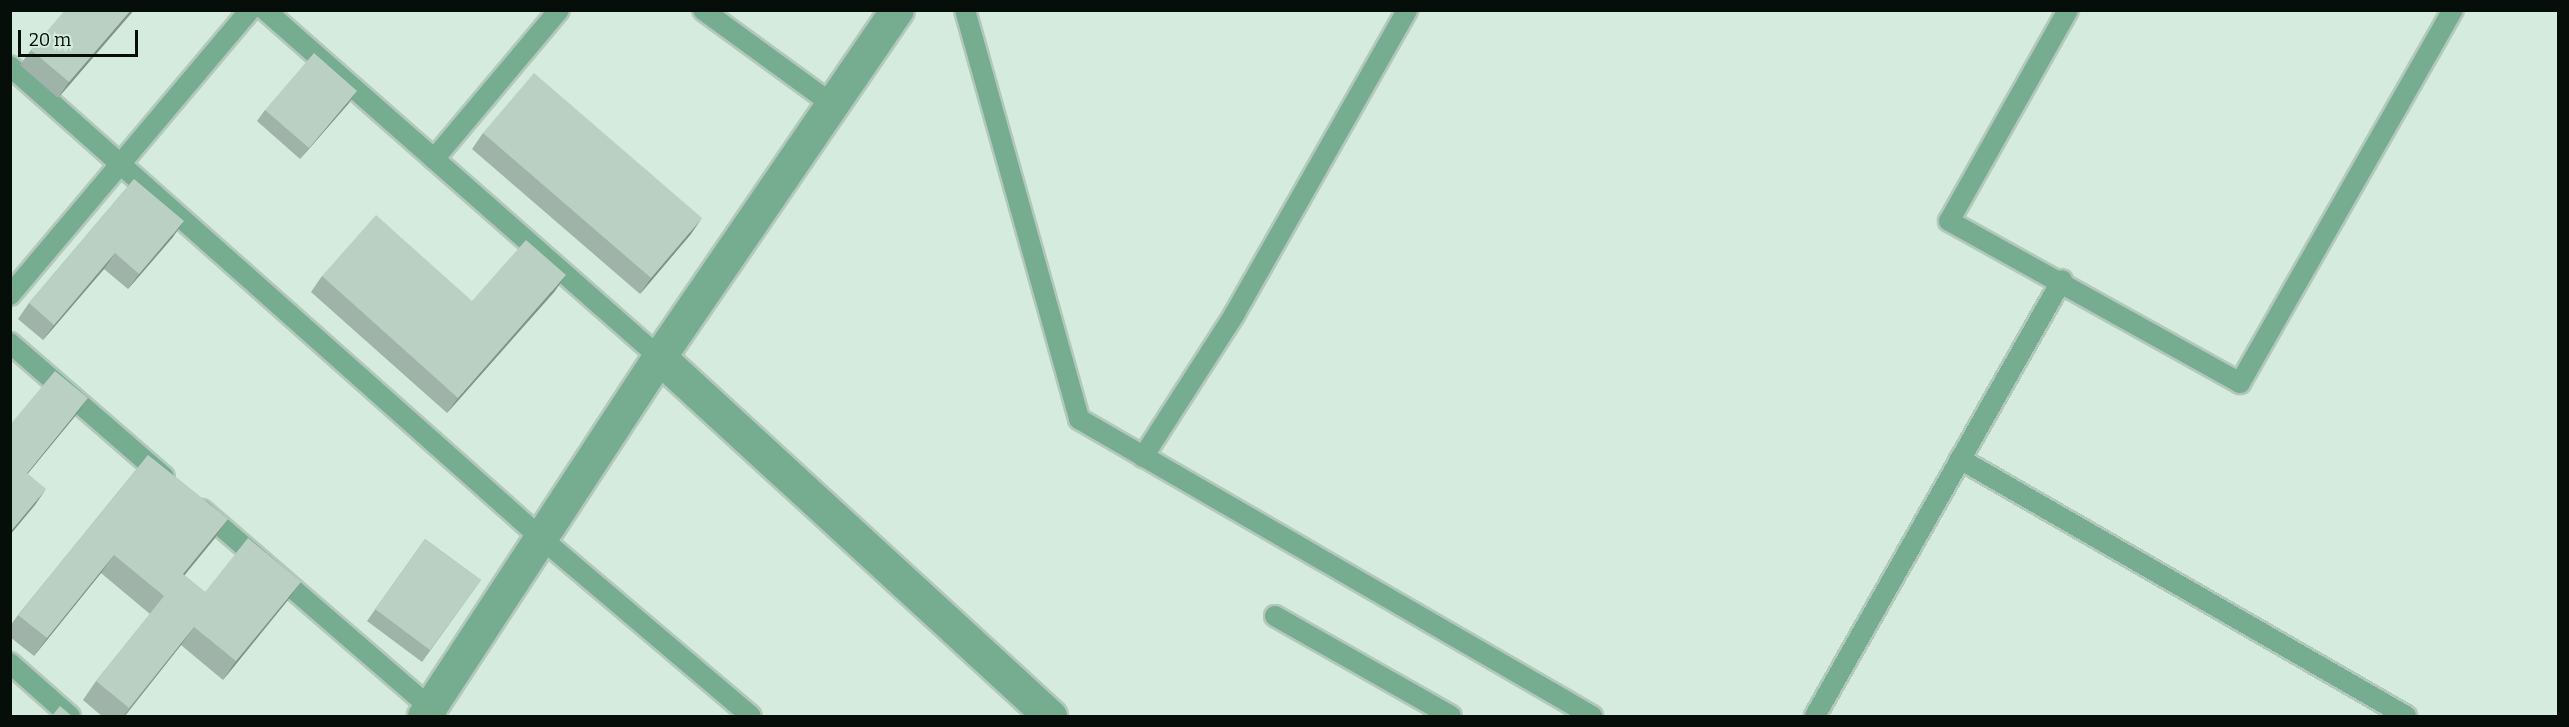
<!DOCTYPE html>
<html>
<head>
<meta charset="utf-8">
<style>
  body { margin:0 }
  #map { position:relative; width:2569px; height:727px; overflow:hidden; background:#d4ebde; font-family:Bitter,serif }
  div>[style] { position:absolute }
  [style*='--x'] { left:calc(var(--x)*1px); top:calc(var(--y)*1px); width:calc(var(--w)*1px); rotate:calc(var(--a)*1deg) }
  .roads { filter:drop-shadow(2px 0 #b3c8bc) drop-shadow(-2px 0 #b3c8bc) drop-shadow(0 2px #b3c8bc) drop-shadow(0 -2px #b3c8bc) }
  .lane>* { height:20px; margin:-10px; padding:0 10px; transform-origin:10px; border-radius:10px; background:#76ac90 }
  .street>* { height:33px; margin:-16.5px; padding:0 16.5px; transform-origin:16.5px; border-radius:16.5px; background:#76ac90 }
  .wall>* { inset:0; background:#9fb3a8 }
  .shaded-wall>* { inset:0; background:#829288 }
  .building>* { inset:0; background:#b9d0c3 }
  span { translate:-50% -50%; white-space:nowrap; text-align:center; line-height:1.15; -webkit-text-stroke:5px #d4ebde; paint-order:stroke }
  .frame { position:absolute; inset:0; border:12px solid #060e0a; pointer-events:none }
  .scale { position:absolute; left:18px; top:30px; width:120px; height:27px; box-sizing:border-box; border:3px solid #060e0a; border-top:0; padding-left:8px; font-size:18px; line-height:21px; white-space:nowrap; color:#060e0a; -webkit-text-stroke:4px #d4ebde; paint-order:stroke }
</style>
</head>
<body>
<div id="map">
  <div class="roads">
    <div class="lane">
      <i style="--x:265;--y:10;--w:525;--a:41.37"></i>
      <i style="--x:703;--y:10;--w:160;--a:36.1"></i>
      <i style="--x:965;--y:10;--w:425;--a:74.4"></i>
      <i style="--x:1079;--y:419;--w:593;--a:30.07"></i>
      <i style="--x:2068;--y:10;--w:242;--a:119.4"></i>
      <i style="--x:1949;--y:221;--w:333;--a:29.1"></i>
      <i style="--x:2240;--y:383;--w:430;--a:-60.3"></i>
      <i style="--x:10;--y:66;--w:710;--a:41.63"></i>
      <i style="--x:541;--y:538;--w:275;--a:40.3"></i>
      <i style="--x:434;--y:159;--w:194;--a:-50"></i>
      <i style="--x:10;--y:295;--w:373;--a:-49.9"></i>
      <i style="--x:10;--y:343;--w:204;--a:41"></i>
      <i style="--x:1143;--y:457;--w:169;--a:-57.3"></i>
      <i style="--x:1234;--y:315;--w:351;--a:-60.4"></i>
      <i style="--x:1960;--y:459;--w:515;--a:29.95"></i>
      <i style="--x:202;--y:510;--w:310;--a:40.9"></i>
      <i style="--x:1275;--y:616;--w:202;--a:29.6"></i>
      <i style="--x:10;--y:663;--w:80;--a:41.5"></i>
      <i style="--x:1815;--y:716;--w:501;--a:-60.47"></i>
    </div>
    <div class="street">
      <i style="--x:659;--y:357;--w:531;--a:42.56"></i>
      <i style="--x:424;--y:716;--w:429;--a:-56.8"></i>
      <i style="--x:659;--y:357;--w:421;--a:-55.6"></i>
    </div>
  </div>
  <div class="wall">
    <i style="clip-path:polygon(134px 10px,58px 98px,20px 65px,31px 50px)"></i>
    <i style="clip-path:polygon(349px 103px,300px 159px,257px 121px,265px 110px)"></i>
    <i style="clip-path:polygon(483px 133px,691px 234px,640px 294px,472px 149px)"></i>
    <i style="clip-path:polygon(134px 179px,173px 237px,128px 289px,104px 269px,43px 340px,18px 319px,29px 303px)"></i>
    <i style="clip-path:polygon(322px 276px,472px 301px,555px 291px,447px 413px,311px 292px)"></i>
    <i style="clip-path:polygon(148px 455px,228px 519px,215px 538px,184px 575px,205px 592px,288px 600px,223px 680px,181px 645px,124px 717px,103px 717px,83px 700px,96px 681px,150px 614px,101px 573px,34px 656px,10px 637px,10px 626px,18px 615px)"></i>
    <i style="clip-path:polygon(425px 539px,481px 580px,422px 662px,367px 621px)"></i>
  </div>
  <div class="shaded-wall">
    <i style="clip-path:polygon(131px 10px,134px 10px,58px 98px,69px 82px)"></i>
    <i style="clip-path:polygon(357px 91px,349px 103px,300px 159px,309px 148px)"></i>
    <i style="clip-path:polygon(702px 218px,691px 234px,640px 294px,651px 278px)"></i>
    <i style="clip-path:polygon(184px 221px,173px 237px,128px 289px,139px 274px)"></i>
    <i style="clip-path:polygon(115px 253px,104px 269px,43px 340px,54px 325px)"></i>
    <i style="clip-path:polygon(566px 275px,555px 291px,447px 413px,458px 398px)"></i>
    <i style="clip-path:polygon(88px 398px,77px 414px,16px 488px,27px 473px)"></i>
    <i style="clip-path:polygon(46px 489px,35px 505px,10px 535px,10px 532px)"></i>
    <i style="clip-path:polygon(228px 519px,215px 538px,170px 593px,183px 574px)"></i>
    <i style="clip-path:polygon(114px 555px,101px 573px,34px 656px,47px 638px)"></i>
    <i style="clip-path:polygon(301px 582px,288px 600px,223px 680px,236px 661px)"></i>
    <i style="clip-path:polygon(194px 627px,181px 645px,124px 717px,123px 717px)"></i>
  </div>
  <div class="building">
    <i style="clip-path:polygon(65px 10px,131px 10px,69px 82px,31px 50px)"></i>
    <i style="clip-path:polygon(314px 53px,357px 91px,309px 148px,265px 110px)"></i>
    <i style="clip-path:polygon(534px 73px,702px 218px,651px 278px,483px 133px)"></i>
    <i style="clip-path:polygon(134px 179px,184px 221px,139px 274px,115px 253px,54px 325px,29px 303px)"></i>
    <i style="clip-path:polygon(376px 215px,472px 301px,526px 240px,566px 275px,458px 398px,322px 276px)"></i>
    <i style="clip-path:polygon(55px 371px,88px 398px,27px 473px,46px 489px,10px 532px,10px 425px)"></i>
    <i style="clip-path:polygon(148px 455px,228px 519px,183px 574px,205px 592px,248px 538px,301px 582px,236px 661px,194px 627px,129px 708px,96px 681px,164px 596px,114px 555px,47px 638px,18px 615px)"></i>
    <i style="clip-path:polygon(425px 539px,481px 580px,430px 650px,375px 609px)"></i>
    <i style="clip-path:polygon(60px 706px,73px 717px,51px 717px)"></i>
  </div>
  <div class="frame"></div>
  <div class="scale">20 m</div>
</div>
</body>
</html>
